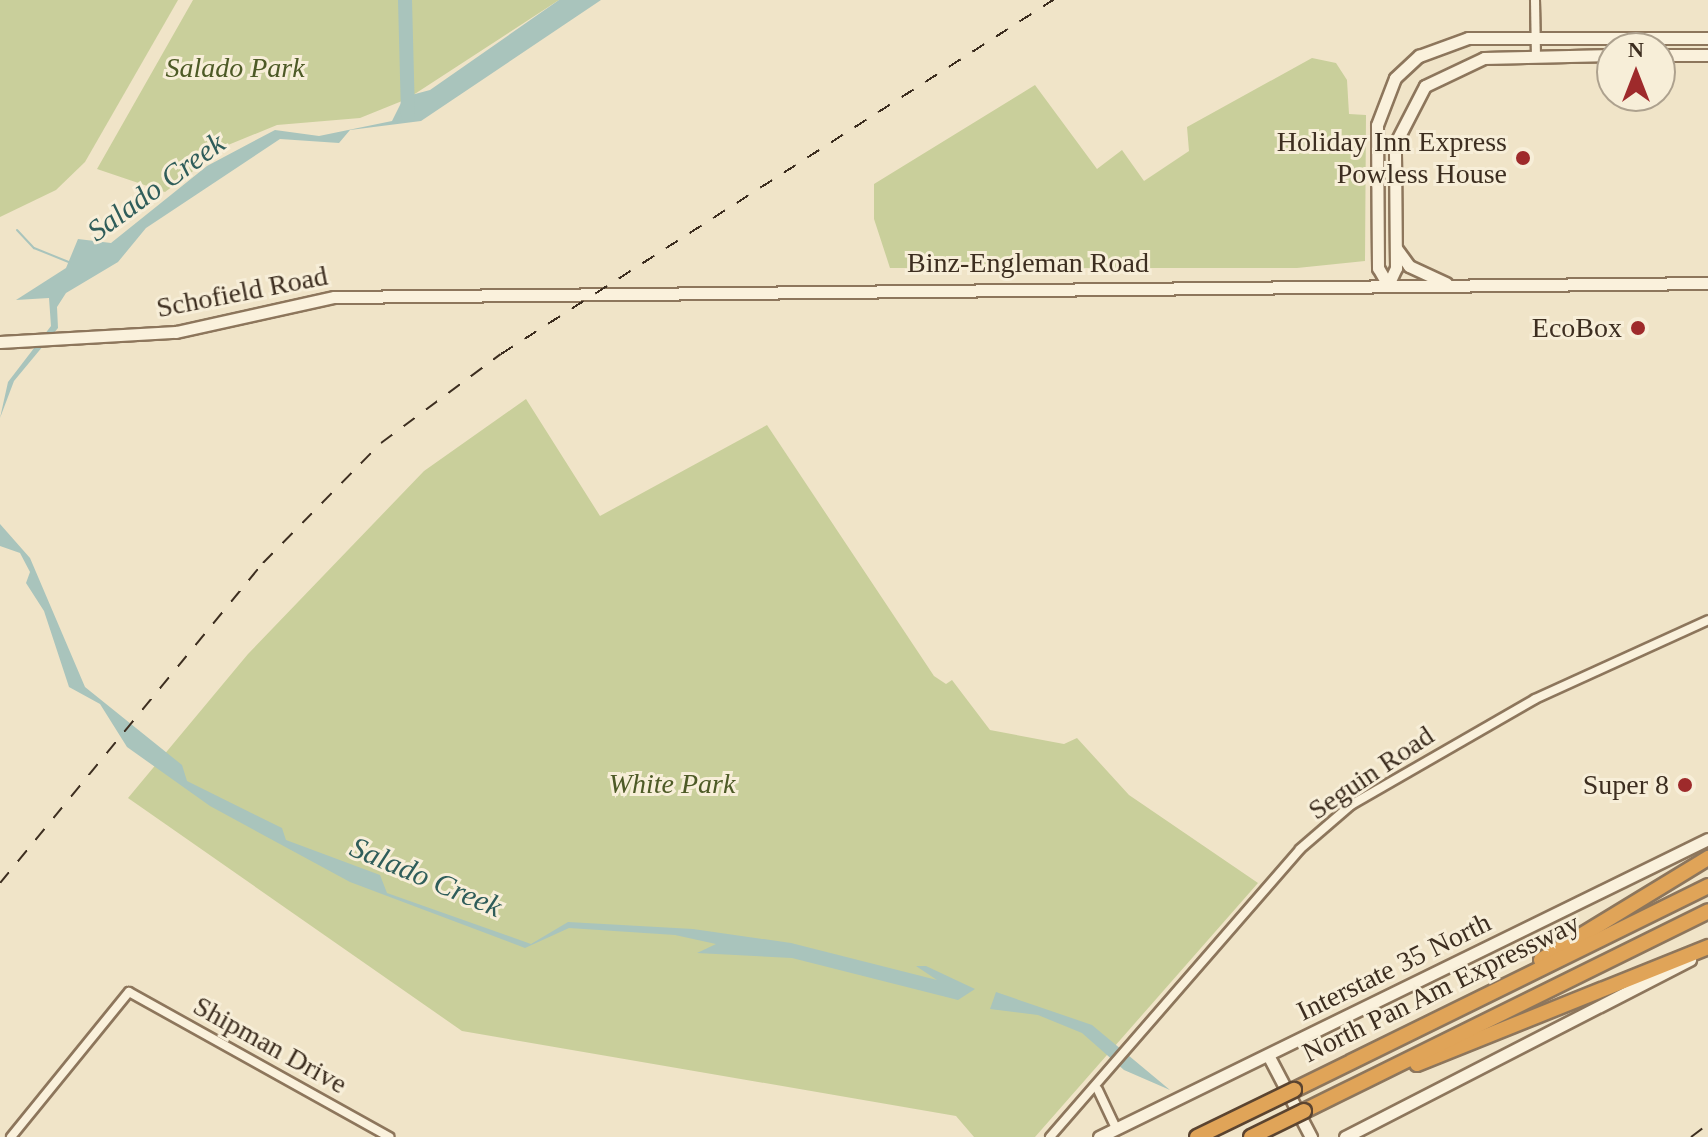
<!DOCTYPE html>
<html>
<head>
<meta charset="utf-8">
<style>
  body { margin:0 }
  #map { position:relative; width:1708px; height:1137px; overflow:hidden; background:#f0e4c8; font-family:Georgia,serif }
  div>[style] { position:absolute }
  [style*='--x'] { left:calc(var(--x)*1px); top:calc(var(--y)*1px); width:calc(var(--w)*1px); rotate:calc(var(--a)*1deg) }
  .green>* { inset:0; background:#c9cf9b }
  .water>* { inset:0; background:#a9c4bc }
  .stream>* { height:2px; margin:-1px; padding:0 1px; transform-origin:1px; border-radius:1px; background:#a9c4bc }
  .river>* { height:14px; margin:-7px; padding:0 7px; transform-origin:7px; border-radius:7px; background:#a9c4bc }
  .roads { filter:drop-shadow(2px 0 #8d765c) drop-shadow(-2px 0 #8d765c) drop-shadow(0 2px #8d765c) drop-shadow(0 -2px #8d765c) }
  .street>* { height:8px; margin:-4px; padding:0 4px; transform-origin:4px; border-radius:4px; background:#faf1dc }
  .secondary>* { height:11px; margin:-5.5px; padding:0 5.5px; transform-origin:5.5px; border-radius:5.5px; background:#faf1dc }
  .highway>* { height:14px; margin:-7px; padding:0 7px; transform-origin:7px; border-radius:7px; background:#e0a458 }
  .rail>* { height:2px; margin-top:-1px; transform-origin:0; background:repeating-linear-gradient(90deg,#3d2e20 0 14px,transparent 0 28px) }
  .bridges { filter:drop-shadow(2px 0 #5b4430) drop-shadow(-2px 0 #5b4430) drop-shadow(0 2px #5b4430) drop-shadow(0 -2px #5b4430) }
  .highway-bridge>* { height:14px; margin:-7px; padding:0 7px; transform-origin:7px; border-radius:7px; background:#e0a458 }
  .dots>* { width:22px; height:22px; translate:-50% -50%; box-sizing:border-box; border:4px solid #f7eed8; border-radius:50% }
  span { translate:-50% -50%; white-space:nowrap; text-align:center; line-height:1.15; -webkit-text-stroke:6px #f7eed8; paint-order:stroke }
  .park-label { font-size:28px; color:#4d5a26; font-style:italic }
  .poi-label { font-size:28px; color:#3d2e20 }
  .right { translate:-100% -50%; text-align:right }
  .street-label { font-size:28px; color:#3d2e20 }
  .water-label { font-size:30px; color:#2f5d5a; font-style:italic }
  .north { position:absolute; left:1596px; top:32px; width:80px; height:80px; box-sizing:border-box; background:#f7eed8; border:2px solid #ada18e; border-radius:50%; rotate:0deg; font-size:22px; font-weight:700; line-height:32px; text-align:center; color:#3d2e20 }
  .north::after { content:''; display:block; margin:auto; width:28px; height:36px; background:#9e2a2b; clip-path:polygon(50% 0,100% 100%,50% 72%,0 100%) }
</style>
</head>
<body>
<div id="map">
  <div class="green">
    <i style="clip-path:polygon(0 0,178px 0,85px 162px,56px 190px,0 217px)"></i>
    <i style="clip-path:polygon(193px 0,559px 0,407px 99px,360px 118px,277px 125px,228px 145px,165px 192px,97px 169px)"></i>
    <i style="clip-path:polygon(1312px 58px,1336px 63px,1347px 80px,1349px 114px,1366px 115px,1365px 261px,1297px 268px,890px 268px,874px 219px,874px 184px,1035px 85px,1097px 169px,1122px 150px,1144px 181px,1189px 151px,1187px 127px)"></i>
    <i style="clip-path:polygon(526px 399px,600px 516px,767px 425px,934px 676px,946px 684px,952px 680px,990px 730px,1064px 744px,1077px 738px,1129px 795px,1258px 883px,1035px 1137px,974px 1137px,956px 1116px,462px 1031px,128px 798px,248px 654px,424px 471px)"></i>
  </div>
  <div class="water">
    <i style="clip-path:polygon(559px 0,601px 0,421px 121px,350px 130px,339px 143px,280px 139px,146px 228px,118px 262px,66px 293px,57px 307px,58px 328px,14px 381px,0 418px,8px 382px,51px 326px,49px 298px,16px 300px,66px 268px,78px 239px,111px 243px,207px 166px,275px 130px,319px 136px,392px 121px,404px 97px,430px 90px)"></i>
    <i style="clip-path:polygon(0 524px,30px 558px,85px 687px,182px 765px,187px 781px,282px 828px,286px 840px,380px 875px,387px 893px,531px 944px,568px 922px,693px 929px,791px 943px,937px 980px,916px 966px,926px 966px,975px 989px,958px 1000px,792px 958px,697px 953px,716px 944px,675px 935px,569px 928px,525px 948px,350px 882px,210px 806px,127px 747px,100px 704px,69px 687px,44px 611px,26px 583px,30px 572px,20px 553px,0 546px)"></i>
    <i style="clip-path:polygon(996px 992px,1092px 1025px,1170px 1090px,1124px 1070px,1082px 1033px,1038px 1015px,990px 1009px)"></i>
  </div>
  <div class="stream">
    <i style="--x:17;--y:230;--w:25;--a:47"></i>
    <i style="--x:34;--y:248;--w:38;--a:22"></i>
  </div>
  <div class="river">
    <i style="--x:405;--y:0;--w:115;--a:88.5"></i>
  </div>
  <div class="roads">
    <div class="street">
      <i style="--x:1535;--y:0;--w:56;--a:89"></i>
      <i style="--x:1098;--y:1090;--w:42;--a:64.7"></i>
      <i style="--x:11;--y:1137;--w:187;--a:-50.9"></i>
      <i style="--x:129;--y:992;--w:298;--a:29.1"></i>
      <i style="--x:1050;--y:1137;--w:381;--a:-49"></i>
      <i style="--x:1300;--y:849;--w:67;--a:-40.8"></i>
      <i style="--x:1351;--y:805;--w:212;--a:-29.9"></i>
      <i style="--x:1535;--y:699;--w:190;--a:-24.5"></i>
    </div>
    <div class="secondary">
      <i style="--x:1660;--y:55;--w:48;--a:0"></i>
      <i style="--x:1396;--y:248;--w:22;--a:54"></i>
      <i style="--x:1409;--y:266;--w:41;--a:24.7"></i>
      <i style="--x:1388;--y:285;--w:20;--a:-120"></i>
      <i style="--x:1378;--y:268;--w:143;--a:-90.4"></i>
      <i style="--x:1377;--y:125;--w:50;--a:-69"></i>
      <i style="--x:1395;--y:78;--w:33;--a:-43"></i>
      <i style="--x:1419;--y:56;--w:52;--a:-20.2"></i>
      <i style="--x:1468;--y:38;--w:240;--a:0"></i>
      <i style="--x:1388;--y:285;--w:19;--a:-65"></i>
      <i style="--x:1396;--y:268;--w:124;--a:-90.5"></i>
      <i style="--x:1395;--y:144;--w:65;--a:-62.7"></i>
      <i style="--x:1425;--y:86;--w:65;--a:-25.4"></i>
      <i style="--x:1484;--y:58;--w:128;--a:-1.3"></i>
      <i style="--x:0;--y:342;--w:176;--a:-3.3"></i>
      <i style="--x:176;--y:332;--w:162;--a:-12.5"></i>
      <i style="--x:334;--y:297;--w:1374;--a:-0.58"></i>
      <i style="--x:1268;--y:1055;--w:93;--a:62.3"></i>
      <i style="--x:1099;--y:1137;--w:678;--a:-26.07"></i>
      <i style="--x:1345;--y:1137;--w:388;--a:-27.2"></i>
    </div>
    <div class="highway">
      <i style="--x:1541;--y:960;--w:196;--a:-31.4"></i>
      <i style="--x:1417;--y:1064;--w:314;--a:-21.9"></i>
      <i style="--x:1294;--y:1090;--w:462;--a:-26.2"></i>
      <i style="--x:1304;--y:1111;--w:451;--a:-26.3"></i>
    </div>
  </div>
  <div class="rail">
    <i style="--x:0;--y:883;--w:414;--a:-50.6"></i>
    <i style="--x:263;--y:563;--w:168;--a:-45.5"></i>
    <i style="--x:381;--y:443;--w:149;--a:-36.6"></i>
    <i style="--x:501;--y:354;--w:656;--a:-32.67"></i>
    <i style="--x:1691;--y:1137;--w:21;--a:-37"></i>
  </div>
  <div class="bridges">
    <div class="highway-bridge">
      <i style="--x:1197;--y:1137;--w:108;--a:-25.9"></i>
      <i style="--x:1251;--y:1137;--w:59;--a:-26.1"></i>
    </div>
  </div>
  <div class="dots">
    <i style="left:1523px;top:158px;background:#9e2a2b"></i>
    <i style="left:1638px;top:328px;background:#9e2a2b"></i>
    <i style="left:1685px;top:785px;background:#9e2a2b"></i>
  </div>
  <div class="park-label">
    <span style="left:235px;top:68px">Salado Park</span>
    <span style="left:672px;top:784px">White Park</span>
  </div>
  <div class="poi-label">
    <span class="right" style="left:1507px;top:158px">Holiday Inn Express<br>Powless House</span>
    <span class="right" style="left:1622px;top:328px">EcoBox</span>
    <span class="right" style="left:1669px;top:785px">Super 8</span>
  </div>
  <div class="street-label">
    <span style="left:1028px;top:263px">Binz-Engleman Road</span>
    <span style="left:242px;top:292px;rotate:-11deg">Schofield Road</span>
    <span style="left:1371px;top:773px;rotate:-34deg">Seguin Road</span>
    <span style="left:1394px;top:967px;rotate:-26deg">Interstate 35 North</span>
    <span style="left:1441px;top:988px;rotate:-26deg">North Pan Am Expressway</span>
    <span style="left:270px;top:1045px;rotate:29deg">Shipman Drive</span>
  </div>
  <div class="water-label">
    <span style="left:156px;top:187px;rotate:-36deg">Salado Creek</span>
    <span style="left:426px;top:877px;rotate:23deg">Salado Creek</span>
  </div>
  <div class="north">N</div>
</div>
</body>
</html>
